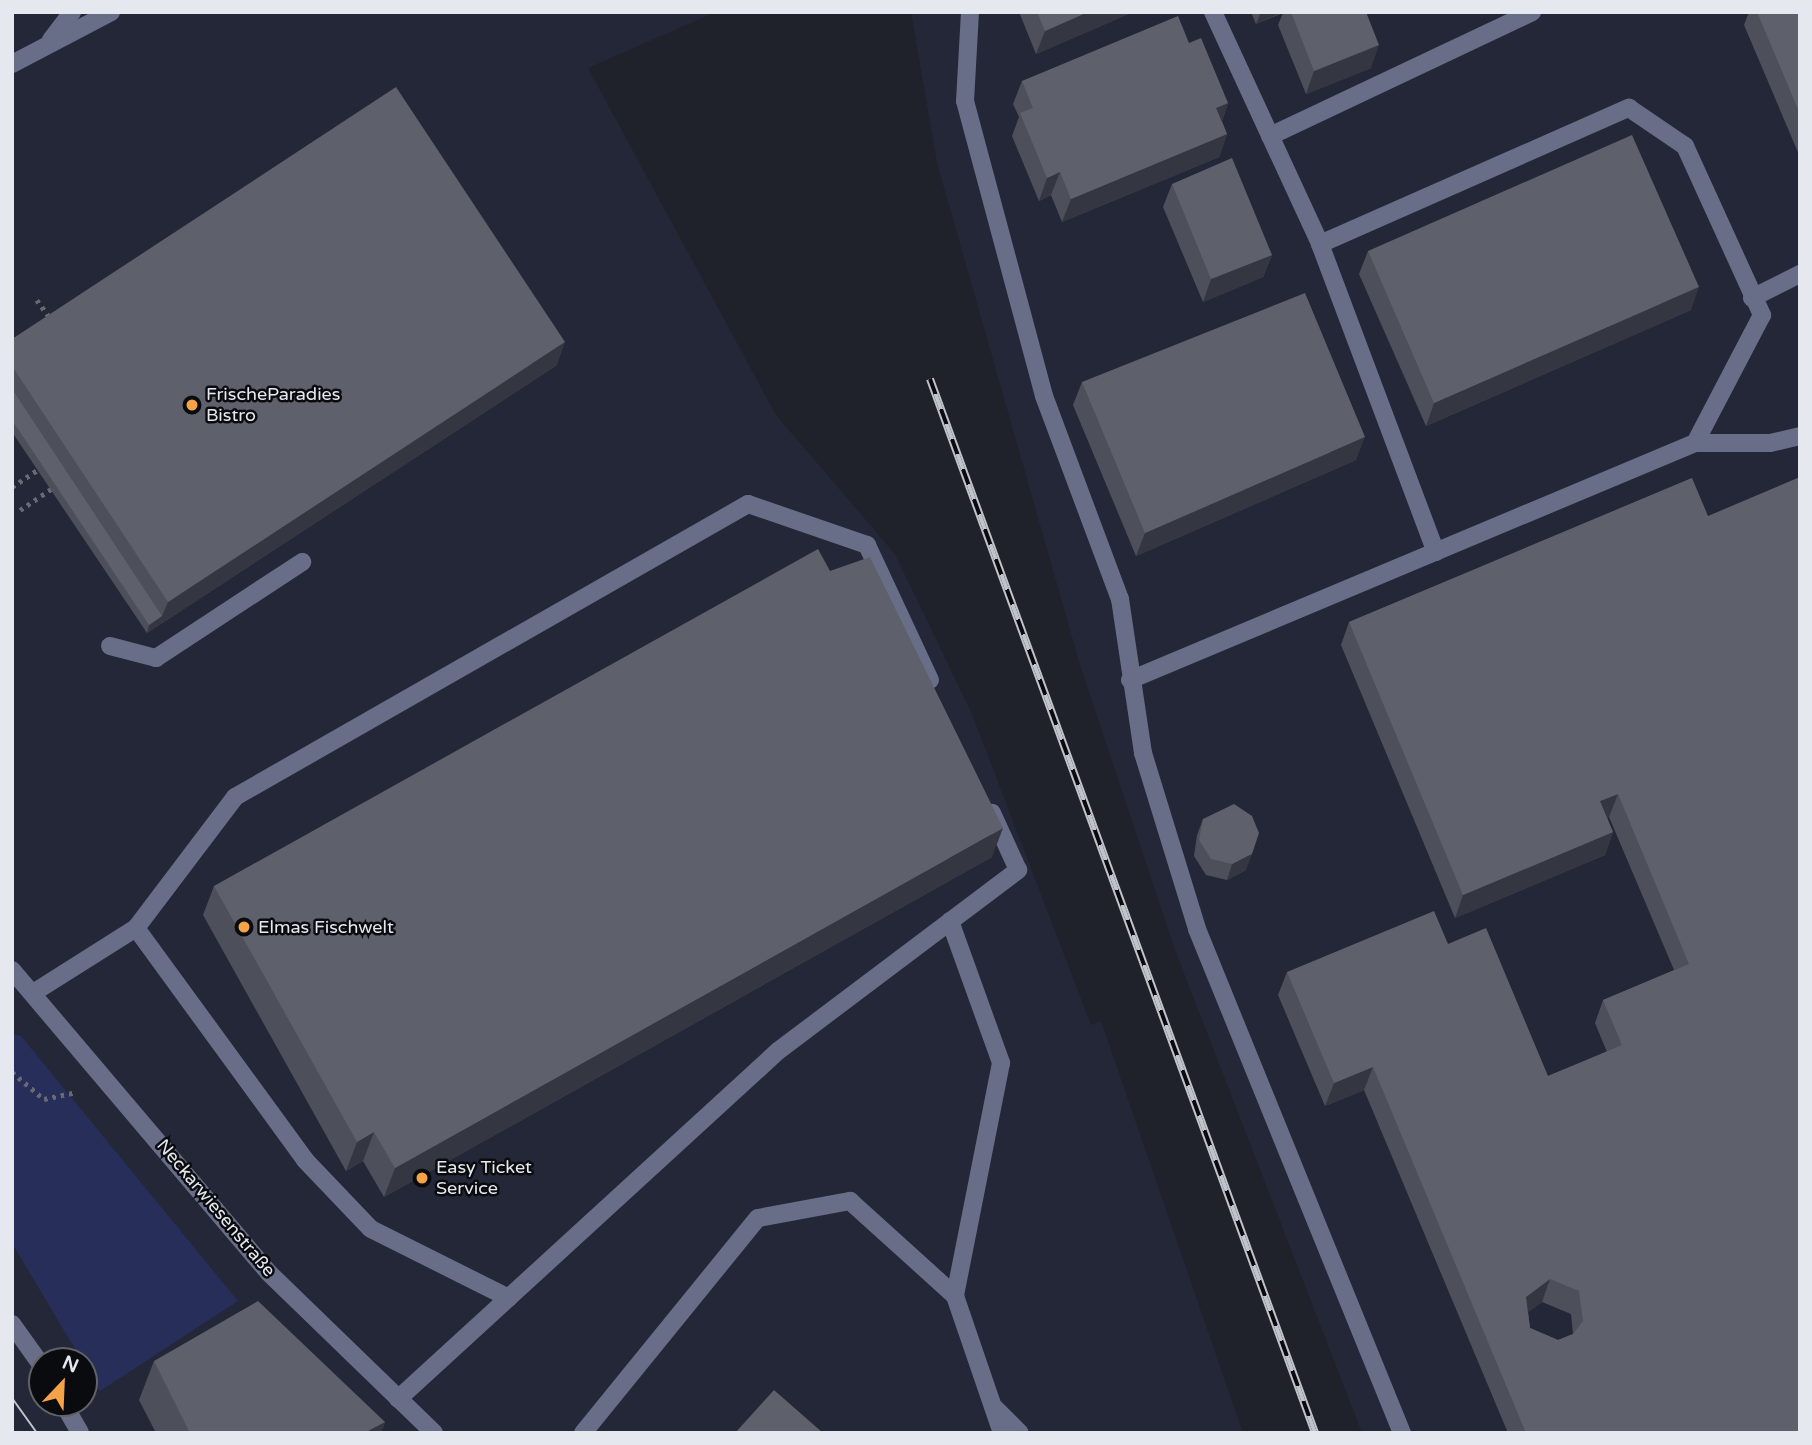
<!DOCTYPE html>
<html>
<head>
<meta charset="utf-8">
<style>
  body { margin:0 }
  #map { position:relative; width:1812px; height:1445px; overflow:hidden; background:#1f212b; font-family:"Varela Round",sans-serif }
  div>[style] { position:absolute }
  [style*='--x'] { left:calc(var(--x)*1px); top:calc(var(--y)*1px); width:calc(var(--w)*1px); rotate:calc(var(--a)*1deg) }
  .built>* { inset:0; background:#242737 }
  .green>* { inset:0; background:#272e5a }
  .path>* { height:4.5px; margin-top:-2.25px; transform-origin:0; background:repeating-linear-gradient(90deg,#686a73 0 3.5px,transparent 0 8.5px) }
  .minor>* { height:18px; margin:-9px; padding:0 9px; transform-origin:9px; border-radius:9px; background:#686e87 }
  .tram>* { height:2px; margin:-1px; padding:0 1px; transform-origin:1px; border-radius:1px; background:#c1c3cb }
  .rail>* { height:8px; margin-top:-4px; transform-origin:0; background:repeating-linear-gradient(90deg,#0a0b0f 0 16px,#c1c3cb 0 32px); box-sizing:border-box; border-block:2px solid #c1c3cb }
  .wall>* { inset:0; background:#4d505b }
  .shaded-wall>* { inset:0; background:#343741 }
  .building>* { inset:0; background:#5e616b }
  .dots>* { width:19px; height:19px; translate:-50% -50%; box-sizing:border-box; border:4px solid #0a0b0f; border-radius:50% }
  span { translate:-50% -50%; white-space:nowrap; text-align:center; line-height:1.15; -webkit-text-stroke:5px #0a0b0f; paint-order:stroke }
  .poi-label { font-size:18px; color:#e6e8ef }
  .left { translate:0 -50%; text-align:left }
  .street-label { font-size:18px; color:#e6e8ef }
  .frame { position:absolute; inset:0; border:14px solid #e6e8ef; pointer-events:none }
  .north { position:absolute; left:28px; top:1347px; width:70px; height:70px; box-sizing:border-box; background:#0a0b0f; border:2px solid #626369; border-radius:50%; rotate:23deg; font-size:19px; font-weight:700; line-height:28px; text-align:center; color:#e6e8ef }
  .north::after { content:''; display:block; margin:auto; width:24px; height:32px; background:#f6a248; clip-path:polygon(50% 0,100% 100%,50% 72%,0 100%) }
</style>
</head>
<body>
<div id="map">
  <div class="built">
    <i style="clip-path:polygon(evenodd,12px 12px,716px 12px,588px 68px,776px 415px,895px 554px,972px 714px,1091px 1025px,1101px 1021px,1243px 1433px,12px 1433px,12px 12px,42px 1361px,84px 1361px,84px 1403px,42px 1403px,42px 1361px)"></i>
    <i style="clip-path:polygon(911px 12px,1800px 12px,1800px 1433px,1362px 1433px,1175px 950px,1080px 665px,937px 163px)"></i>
  </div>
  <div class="green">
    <i style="clip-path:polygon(12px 1034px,21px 1036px,238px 1301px,100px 1391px,12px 1243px)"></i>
  </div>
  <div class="path">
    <i style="--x:37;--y:300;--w:24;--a:54"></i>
    <i style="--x:12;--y:487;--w:36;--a:-34"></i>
    <i style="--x:20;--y:510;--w:41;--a:-34.1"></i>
    <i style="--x:12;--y:1072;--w:42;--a:40.2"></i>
    <i style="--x:44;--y:1099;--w:33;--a:-12"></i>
  </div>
  <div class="minor">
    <i style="--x:970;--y:12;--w:89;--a:93.2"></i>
    <i style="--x:965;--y:101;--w:305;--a:75"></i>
    <i style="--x:1044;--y:396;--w:217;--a:69.5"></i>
    <i style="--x:1120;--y:599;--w:156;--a:81.5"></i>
    <i style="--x:1143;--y:753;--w:184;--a:72.9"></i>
    <i style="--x:1197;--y:929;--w:544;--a:67.87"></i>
    <i style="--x:1213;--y:12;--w:255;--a:65.2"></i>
    <i style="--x:1320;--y:244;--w:329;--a:69.4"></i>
    <i style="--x:51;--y:40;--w:35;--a:-53"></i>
    <i style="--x:12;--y:64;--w:112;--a:-27.7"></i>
    <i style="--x:1270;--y:136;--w:290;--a:-25.3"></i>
    <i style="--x:1320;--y:244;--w:338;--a:-23.8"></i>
    <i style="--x:1629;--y:108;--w:68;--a:34.2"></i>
    <i style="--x:1685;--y:146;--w:186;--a:65.5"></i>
    <i style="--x:1762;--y:315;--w:144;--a:117.6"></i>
    <i style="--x:1752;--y:298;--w:54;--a:-26.6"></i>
    <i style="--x:110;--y:646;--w:48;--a:14.6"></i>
    <i style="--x:156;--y:658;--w:175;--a:-33.3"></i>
    <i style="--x:1130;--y:680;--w:613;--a:-22.76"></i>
    <i style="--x:1695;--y:443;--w:75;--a:0"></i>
    <i style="--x:1770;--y:443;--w:31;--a:-13"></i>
    <i style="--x:950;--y:921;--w:151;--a:70.2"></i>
    <i style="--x:1001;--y:1063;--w:237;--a:101.2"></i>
    <i style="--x:136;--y:928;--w:287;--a:53.9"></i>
    <i style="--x:305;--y:1160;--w:95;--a:46.3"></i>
    <i style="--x:371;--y:1229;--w:154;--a:26.6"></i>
    <i style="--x:12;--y:970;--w:397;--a:49.7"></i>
    <i style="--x:269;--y:1273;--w:230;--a:44.1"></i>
    <i style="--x:33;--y:993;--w:122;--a:-32.3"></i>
    <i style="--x:136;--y:928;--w:164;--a:-52.9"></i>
    <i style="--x:235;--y:797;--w:591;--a:-29.73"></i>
    <i style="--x:748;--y:504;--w:126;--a:19"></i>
    <i style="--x:867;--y:545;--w:149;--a:65"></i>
    <i style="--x:12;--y:1324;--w:52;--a:54.5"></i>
    <i style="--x:398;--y:1399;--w:515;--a:-42.48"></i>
    <i style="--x:778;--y:1051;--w:301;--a:-37"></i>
    <i style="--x:1018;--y:870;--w:63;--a:-114.5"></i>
    <i style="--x:63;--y:1403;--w:34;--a:60"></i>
    <i style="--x:995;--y:1408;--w:35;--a:45"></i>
    <i style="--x:583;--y:1433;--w:277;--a:-50.9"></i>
    <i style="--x:758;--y:1218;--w:94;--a:-10.5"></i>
    <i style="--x:850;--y:1201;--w:142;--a:42.1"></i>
    <i style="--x:955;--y:1296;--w:145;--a:71.1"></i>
  </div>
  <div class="tram">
    <i style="--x:12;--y:1398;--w:43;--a:54.5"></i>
    <i style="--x:12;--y:1432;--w:1;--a:45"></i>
  </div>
  <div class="rail">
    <i style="--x:930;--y:379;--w:1122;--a:69.93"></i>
  </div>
  <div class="wall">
    <i style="clip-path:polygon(1019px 12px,1133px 12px,1036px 54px)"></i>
    <i style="clip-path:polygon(1251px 12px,1366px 12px,1371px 68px,1306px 94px,1278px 25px,1283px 13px,1256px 24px)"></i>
    <i style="clip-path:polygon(1749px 12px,1800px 12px,1800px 157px,1744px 25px)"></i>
    <i style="clip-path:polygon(1189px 43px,1228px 103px,1222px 121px,1227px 134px,1219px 157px,1062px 222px,1051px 195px,1039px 201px,1012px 136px,1019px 117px,1013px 104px,1022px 81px)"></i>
    <i style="clip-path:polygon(1172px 184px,1272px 255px,1263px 277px,1203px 302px,1163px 207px)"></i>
    <i style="clip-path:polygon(1368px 251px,1691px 310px,1426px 426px,1359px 274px)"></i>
    <i style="clip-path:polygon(12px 339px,557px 365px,147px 633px,12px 432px)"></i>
    <i style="clip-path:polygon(1082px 382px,1356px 460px,1136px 556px,1073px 405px)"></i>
    <i style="clip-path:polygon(evenodd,1692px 478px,1800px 1433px,1508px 1433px,1364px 1090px,1325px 1106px,1278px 995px,1287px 972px,1448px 944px,1548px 1076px,1607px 1052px,1595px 1023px,1603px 1000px,1674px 970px,1609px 817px,1607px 818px,1613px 832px,1605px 855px,1455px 918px,1341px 645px,1349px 622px,1692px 478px,1542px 1302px,1571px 1314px,1573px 1334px,1558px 1340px,1530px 1328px,1528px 1312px,1542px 1302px)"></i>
    <i style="clip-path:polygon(1203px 819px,1246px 870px,1227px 880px,1206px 875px,1194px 856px,1197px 835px)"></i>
    <i style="clip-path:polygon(992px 857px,384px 1197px,363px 1161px,346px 1171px,203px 915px,214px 886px)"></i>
    <i style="clip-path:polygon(154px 1361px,385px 1422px,381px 1433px,156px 1433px,139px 1400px)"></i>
  </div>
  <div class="shaded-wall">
    <i style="clip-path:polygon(1088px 12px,1133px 12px,1036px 54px,1045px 31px)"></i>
    <i style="clip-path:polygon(1261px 12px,1283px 12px,1256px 24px)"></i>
    <i style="clip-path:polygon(1379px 45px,1371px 68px,1306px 94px,1314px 71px)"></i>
    <i style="clip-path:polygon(1228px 103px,1220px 126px,1216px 108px)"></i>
    <i style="clip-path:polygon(1227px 134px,1219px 157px,1062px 222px,1071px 199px)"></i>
    <i style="clip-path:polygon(1060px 172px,1051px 195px,1039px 201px,1047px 178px)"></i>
    <i style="clip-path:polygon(1272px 255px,1263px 277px,1203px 302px,1211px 279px)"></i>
    <i style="clip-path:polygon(1699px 287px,1691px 310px,1426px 426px,1434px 403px)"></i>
    <i style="clip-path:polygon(565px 342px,557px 365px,147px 633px,149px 625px,162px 616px,168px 602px)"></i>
    <i style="clip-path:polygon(1365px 437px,1356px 460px,1136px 556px,1145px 533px)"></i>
    <i style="clip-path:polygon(1618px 794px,1609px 817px,1592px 824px,1600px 801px)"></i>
    <i style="clip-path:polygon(1003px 828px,992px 857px,384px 1197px,395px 1168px)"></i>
    <i style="clip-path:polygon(1613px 832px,1605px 855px,1455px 918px,1463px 895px)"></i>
    <i style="clip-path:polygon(1252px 854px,1246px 870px,1227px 880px,1232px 864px)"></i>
    <i style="clip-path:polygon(1373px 1067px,1364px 1090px,1325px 1106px,1334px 1083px)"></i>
    <i style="clip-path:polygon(374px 1132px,363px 1161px,346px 1171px,357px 1142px)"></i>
    <i style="clip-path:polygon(1550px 1279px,1542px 1302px,1518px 1320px,1526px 1297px)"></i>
    <i style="clip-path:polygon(385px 1422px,381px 1433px,364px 1433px)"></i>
  </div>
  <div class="building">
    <i style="clip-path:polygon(1037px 12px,1088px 12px,1045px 31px)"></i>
    <i style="clip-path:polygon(1291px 12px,1366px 12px,1379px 45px,1314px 71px)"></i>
    <i style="clip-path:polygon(1757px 12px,1800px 12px,1800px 114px)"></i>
    <i style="clip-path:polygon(1178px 16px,1189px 43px,1201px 38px,1228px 103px,1216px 108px,1227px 134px,1071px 199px,1060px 172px,1047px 178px,1020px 113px,1033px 108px,1022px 81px)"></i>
    <i style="clip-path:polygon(396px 87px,565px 342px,168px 602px,12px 366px,12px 339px)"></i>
    <i style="clip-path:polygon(1632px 135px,1699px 287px,1434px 403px,1368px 251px)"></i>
    <i style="clip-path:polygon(1232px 158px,1272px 255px,1211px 279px,1172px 184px)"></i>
    <i style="clip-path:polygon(1305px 293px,1365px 437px,1145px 533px,1082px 382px)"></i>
    <i style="clip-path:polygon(12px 389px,162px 616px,149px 625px,12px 420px)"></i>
    <i style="clip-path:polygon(evenodd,1800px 477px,1800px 1433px,1526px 1433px,1373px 1067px,1334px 1083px,1287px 972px,1434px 911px,1448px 944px,1486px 928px,1548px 1076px,1622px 1045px,1603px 1000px,1689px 964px,1618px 794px,1600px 801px,1613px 832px,1463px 895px,1349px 622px,1692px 478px,1708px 516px,1800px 477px,1550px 1279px,1579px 1291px,1583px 1321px,1573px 1334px,1558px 1340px,1530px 1328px,1526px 1297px,1550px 1279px)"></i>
    <i style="clip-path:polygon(818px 549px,830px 571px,870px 557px,1003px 828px,395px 1168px,374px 1132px,357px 1142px,214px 886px)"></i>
    <i style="clip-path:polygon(1234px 804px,1252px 816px,1259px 833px,1252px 854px,1232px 864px,1211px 859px,1199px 840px,1203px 819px)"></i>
    <i style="clip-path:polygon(258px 1301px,385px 1422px,364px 1433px,190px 1433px,154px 1361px)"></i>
    <i style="clip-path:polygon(774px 1390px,823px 1433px,735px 1433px)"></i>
  </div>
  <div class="dots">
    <i style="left:192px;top:405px;background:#f6a248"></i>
    <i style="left:244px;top:927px;background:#f6a248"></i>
    <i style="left:422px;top:1178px;background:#f6a248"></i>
  </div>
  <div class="poi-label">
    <span class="left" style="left:206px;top:405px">FrischeParadies<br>Bistro</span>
    <span class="left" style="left:258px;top:927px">Elmas Fischwelt</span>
    <span class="left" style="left:436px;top:1178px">Easy Ticket<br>Service</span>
  </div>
  <div class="street-label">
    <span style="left:216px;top:1208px;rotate:50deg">Neckarwiesenstraße</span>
  </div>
  <div class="frame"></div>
  <div class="north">N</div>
</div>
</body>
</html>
